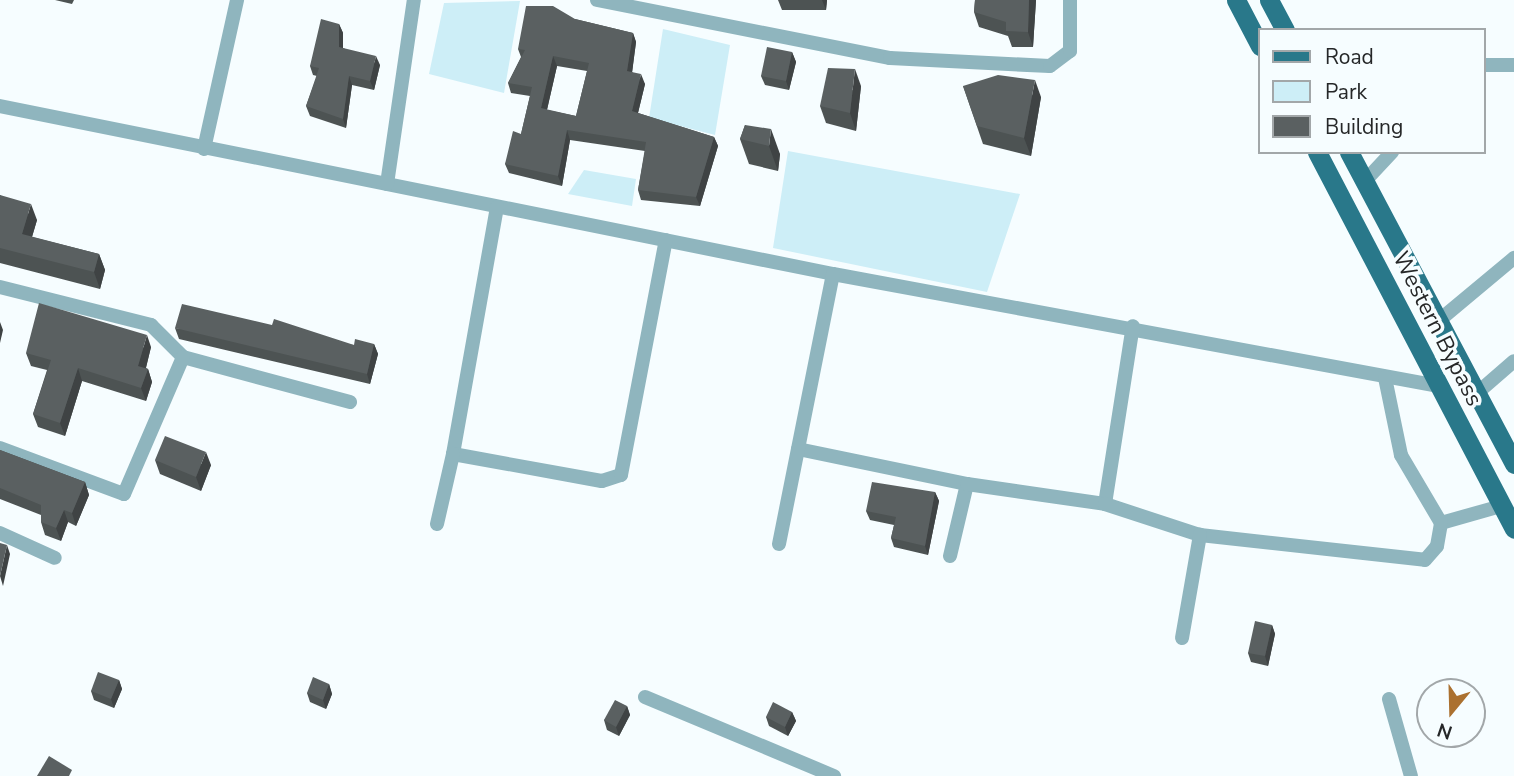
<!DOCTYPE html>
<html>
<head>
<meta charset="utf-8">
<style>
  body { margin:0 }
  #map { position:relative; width:1514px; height:776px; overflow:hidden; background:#f6fdff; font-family:"Nunito Sans",sans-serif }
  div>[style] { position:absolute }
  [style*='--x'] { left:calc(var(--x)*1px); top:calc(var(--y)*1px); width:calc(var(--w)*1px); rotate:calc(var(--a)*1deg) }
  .green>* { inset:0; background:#cdeef7 }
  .minor>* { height:14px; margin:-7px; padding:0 7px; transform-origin:7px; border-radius:7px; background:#8fb5be }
  .primary>* { height:19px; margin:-9.5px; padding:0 9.5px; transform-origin:9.5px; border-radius:9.5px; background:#29788a }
  .wall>* { inset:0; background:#4d5353 }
  .shaded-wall>* { inset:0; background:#3f4344 }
  .building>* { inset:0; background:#5a6061 }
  span { translate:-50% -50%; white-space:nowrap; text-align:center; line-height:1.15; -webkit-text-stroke:7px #f6fdff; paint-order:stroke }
  .street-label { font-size:23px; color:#252728 }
  .legend { position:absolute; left:1258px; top:28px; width:228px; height:126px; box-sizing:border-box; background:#f6fdff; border:2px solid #a2a7a9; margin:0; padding:9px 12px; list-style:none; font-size:21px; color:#252728 }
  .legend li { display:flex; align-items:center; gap:14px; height:35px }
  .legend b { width:35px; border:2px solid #a2a7a9 }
  .north { position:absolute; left:1416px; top:678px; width:70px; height:70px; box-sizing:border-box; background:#f6fdff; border:2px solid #a2a7a9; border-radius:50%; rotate:199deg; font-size:19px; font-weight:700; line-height:28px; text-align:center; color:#252728 }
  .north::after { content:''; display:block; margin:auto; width:24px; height:32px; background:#ab7130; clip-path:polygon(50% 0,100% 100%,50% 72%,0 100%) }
</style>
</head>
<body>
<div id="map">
  <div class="green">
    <i style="clip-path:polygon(520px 1px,504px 93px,429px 74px,444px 3px)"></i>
    <i style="clip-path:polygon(663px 29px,730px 45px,715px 135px,649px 118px)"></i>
    <i style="clip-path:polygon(788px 151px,1020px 194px,987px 292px,773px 248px)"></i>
    <i style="clip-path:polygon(584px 170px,636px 179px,632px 206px,568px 194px)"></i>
  </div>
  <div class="minor">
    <i style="--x:597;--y:0;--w:299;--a:11.2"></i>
    <i style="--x:890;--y:58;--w:160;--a:2.9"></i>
    <i style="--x:1050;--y:66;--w:25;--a:-37"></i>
    <i style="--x:1070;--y:51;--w:51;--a:-90"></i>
    <i style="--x:1484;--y:65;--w:30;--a:0"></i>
    <i style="--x:0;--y:106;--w:850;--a:11.4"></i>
    <i style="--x:833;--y:274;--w:615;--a:10.49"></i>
    <i style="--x:204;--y:149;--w:153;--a:-77.5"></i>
    <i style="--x:1365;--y:181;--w:40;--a:-47"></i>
    <i style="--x:387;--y:184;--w:186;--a:-81.7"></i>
    <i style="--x:497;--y:207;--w:251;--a:100.1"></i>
    <i style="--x:453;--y:454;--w:151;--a:10.3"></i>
    <i style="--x:602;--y:481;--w:20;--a:-18"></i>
    <i style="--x:621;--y:475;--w:239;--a:-79.2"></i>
    <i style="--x:0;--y:287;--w:156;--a:14.1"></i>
    <i style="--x:151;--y:325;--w:45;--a:45"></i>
    <i style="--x:183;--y:357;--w:173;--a:15.1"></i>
    <i style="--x:1436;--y:323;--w:102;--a:-39.8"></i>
    <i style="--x:1476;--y:394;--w:50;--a:-41"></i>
    <i style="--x:0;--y:448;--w:132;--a:20.4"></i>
    <i style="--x:124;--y:494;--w:149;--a:-66.7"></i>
    <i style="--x:798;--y:449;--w:173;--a:11.7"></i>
    <i style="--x:1105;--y:504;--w:180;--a:-81.1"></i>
    <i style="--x:1441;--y:523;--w:62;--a:-15.8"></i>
    <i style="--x:437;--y:524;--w:72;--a:-77.1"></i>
    <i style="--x:0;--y:533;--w:60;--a:24.4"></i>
    <i style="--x:779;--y:544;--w:275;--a:-78.7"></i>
    <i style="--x:950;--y:556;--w:74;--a:-76.7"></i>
    <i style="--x:967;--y:484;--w:139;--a:8.2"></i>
    <i style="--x:1105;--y:504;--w:100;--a:18.1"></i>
    <i style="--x:1200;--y:535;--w:226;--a:6.3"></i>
    <i style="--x:1425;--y:560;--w:18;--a:-49"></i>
    <i style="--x:1437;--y:546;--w:23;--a:-80"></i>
    <i style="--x:1441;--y:523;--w:79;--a:-120.5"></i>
    <i style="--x:1401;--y:455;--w:79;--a:-101.7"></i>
    <i style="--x:1182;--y:638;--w:105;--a:-80.1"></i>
    <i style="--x:645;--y:697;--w:205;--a:22.7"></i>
    <i style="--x:1389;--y:699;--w:80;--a:74.1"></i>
  </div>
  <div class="primary">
    <i style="--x:1236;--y:0;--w:52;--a:62.4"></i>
    <i style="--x:1269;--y:0;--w:34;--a:62"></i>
    <i style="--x:1317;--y:152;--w:425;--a:62.4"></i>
    <i style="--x:1349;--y:152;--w:353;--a:62.1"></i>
  </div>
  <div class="wall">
    <i style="clip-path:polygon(55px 0,74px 0,72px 4px)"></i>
    <i style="clip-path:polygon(778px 0,827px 0,826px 10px,782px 10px)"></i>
    <i style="clip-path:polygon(975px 0,1036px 0,1033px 47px,1012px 47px,1008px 36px,979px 27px,974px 12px)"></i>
    <i style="clip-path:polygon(evenodd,575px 19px,633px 33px,636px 42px,632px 72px,645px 84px,638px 113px,714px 137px,718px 146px,700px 206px,641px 200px,638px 190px,645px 151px,570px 140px,562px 186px,509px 173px,505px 164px,521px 134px,530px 96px,511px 93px,508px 83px,521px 57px,518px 49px,575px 19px,557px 66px,587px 71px,576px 116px,547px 110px,557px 66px)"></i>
    <i style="clip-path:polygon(339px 24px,343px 33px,343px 48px,380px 65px,374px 90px,352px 85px,346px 128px,310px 116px,306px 106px,317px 76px,313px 75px,310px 66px)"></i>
    <i style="clip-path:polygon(792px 52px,796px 62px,789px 90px,765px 85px,761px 76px)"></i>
    <i style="clip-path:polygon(861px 86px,856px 131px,826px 123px,820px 106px)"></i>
    <i style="clip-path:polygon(963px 86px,1041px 97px,1031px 156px,983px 144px)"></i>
    <i style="clip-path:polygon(745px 125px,780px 154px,778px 171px,749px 164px,740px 139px)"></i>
    <i style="clip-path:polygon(0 195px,37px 220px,32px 237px,99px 254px,105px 270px,100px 289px,0 263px)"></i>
    <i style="clip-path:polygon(175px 328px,354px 345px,374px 344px,378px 354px,370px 384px,179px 339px)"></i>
    <i style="clip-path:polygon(151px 347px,146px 368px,148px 369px,152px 382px,146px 401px,82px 381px,65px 436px,38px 427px,33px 414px,47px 370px,31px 366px,26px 353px)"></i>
    <i style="clip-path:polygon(0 450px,85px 482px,89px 495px,76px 526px,68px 522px,61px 541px,45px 535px,41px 522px,41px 515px,0 499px)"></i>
    <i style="clip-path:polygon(155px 460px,211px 465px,201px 491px,160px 474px)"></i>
    <i style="clip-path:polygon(935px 492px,939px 501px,928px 555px,894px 547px,891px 538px,894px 525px,870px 520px,866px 511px)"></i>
    <i style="clip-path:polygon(1272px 625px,1275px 634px,1268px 666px,1251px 662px,1248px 653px)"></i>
    <i style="clip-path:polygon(119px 680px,122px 689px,114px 708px,94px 700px,91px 691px)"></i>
    <i style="clip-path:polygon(329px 684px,332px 694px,326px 709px,310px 702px,307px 693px)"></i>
    <i style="clip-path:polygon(627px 706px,630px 715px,619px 736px,607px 730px,604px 720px)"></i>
    <i style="clip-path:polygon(792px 712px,796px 721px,788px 736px,769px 726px,766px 717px)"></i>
  </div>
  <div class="shaded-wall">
    <i style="clip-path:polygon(822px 0,827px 0,826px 10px)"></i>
    <i style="clip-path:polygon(1029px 0,1036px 0,1033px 47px,1028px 32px)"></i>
    <i style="clip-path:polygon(339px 24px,343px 33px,343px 57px,339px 47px)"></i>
    <i style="clip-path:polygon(633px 33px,636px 42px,631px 81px,627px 71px)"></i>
    <i style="clip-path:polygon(792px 52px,796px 62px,789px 90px,786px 81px)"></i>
    <i style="clip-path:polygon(376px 56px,380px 65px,374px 90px,370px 81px)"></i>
    <i style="clip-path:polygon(553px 56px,557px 66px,545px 118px,541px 108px)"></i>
    <i style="clip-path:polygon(855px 69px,861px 86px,856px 131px,850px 113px)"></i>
    <i style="clip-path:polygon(641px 74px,645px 84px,636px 121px,632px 111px)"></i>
    <i style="clip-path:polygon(349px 76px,352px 85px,346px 128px,343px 119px)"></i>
    <i style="clip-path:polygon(1035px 80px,1041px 97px,1031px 156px,1024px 138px)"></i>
    <i style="clip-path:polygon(771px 129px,780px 154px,778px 171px,769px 146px)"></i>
    <i style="clip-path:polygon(567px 130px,570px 140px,562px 186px,558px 176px)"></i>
    <i style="clip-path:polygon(714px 137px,718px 146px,700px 206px,696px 197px)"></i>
    <i style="clip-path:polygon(31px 204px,37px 220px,28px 250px,22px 234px)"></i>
    <i style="clip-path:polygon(99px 254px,105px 270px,100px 289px,94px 272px)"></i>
    <i style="clip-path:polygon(0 322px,3px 330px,0 343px)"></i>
    <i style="clip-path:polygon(147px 335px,151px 347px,143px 379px,138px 366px)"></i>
    <i style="clip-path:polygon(374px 344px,378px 354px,370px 384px,367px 374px)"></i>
    <i style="clip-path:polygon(78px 368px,82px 381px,65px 436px,60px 423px)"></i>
    <i style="clip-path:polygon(148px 369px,152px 382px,146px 401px,141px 388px)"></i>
    <i style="clip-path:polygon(206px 452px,211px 465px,201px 491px,196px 477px)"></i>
    <i style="clip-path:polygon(85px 482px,89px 495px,76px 526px,72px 513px)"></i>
    <i style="clip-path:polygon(935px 492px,939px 501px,928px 555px,925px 546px)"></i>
    <i style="clip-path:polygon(64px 510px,68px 522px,61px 541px,56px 528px)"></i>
    <i style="clip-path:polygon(7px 545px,10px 554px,3px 586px,0 576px)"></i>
    <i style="clip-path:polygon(1272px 625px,1275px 634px,1268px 666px,1265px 656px)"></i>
    <i style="clip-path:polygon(119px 680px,122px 689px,114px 708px,111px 699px)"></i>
    <i style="clip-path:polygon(329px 684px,332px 694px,326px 709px,323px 700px)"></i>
    <i style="clip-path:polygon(627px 706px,630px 715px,619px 736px,616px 727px)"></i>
    <i style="clip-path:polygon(792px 712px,796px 721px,788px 736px,785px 727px)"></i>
  </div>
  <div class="building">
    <i style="clip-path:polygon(975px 0,1029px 0,1028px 32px,1006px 31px,1006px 22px,974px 12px)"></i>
    <i style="clip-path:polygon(evenodd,526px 6px,553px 6px,575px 19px,633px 33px,627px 71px,641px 74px,632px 111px,714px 137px,696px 197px,638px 190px,646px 142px,567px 130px,558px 176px,505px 164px,513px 131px,521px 134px,532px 87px,508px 83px,525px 50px,518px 49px,526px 6px,553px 56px,589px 63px,576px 116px,541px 108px,553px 56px)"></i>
    <i style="clip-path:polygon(321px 19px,339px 24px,339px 47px,376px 56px,370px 81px,349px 76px,343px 119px,306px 106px,319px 68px,310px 66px)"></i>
    <i style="clip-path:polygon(767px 47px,792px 52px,786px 81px,761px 76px)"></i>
    <i style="clip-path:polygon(828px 68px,855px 69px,850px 113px,820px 106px)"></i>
    <i style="clip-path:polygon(998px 75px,1035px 80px,1024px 138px,977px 126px,963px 86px)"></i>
    <i style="clip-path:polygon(745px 125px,771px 129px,769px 146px,740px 139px)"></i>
    <i style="clip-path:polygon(0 195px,31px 204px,22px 234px,99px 254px,94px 272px,0 248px)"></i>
    <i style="clip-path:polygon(39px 303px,147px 335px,138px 366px,148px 369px,141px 388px,78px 368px,60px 423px,33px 414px,51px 360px,26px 353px)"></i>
    <i style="clip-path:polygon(182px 304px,272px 325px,274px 319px,354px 345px,355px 339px,374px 344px,367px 374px,175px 328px)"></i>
    <i style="clip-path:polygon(165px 436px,206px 452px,196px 477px,155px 460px)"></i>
    <i style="clip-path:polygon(0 450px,85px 482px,72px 513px,64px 510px,56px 528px,41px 522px,41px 505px,0 488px)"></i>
    <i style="clip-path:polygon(872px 482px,935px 492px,925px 546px,891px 538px,896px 517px,866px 511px)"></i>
    <i style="clip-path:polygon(0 543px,7px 545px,0 576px)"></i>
    <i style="clip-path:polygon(1255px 621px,1272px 625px,1265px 656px,1248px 653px)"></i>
    <i style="clip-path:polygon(98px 672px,119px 680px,111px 699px,91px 691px)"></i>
    <i style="clip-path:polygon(313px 677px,329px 684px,323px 700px,307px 693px)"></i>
    <i style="clip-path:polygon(615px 700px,627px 706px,616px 727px,604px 720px)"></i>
    <i style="clip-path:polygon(773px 702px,792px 712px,785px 727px,766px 717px)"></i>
    <i style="clip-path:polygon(49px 756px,72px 770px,69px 776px,37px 776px)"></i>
  </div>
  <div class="street-label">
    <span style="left:1437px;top:329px;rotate:63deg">Western Bypass</span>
  </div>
  <ul class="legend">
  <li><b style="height:9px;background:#29788a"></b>Road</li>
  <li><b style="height:19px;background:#cdeef7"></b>Park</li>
  <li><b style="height:19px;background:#5a6061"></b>Building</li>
  </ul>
  <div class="north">N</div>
</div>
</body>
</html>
